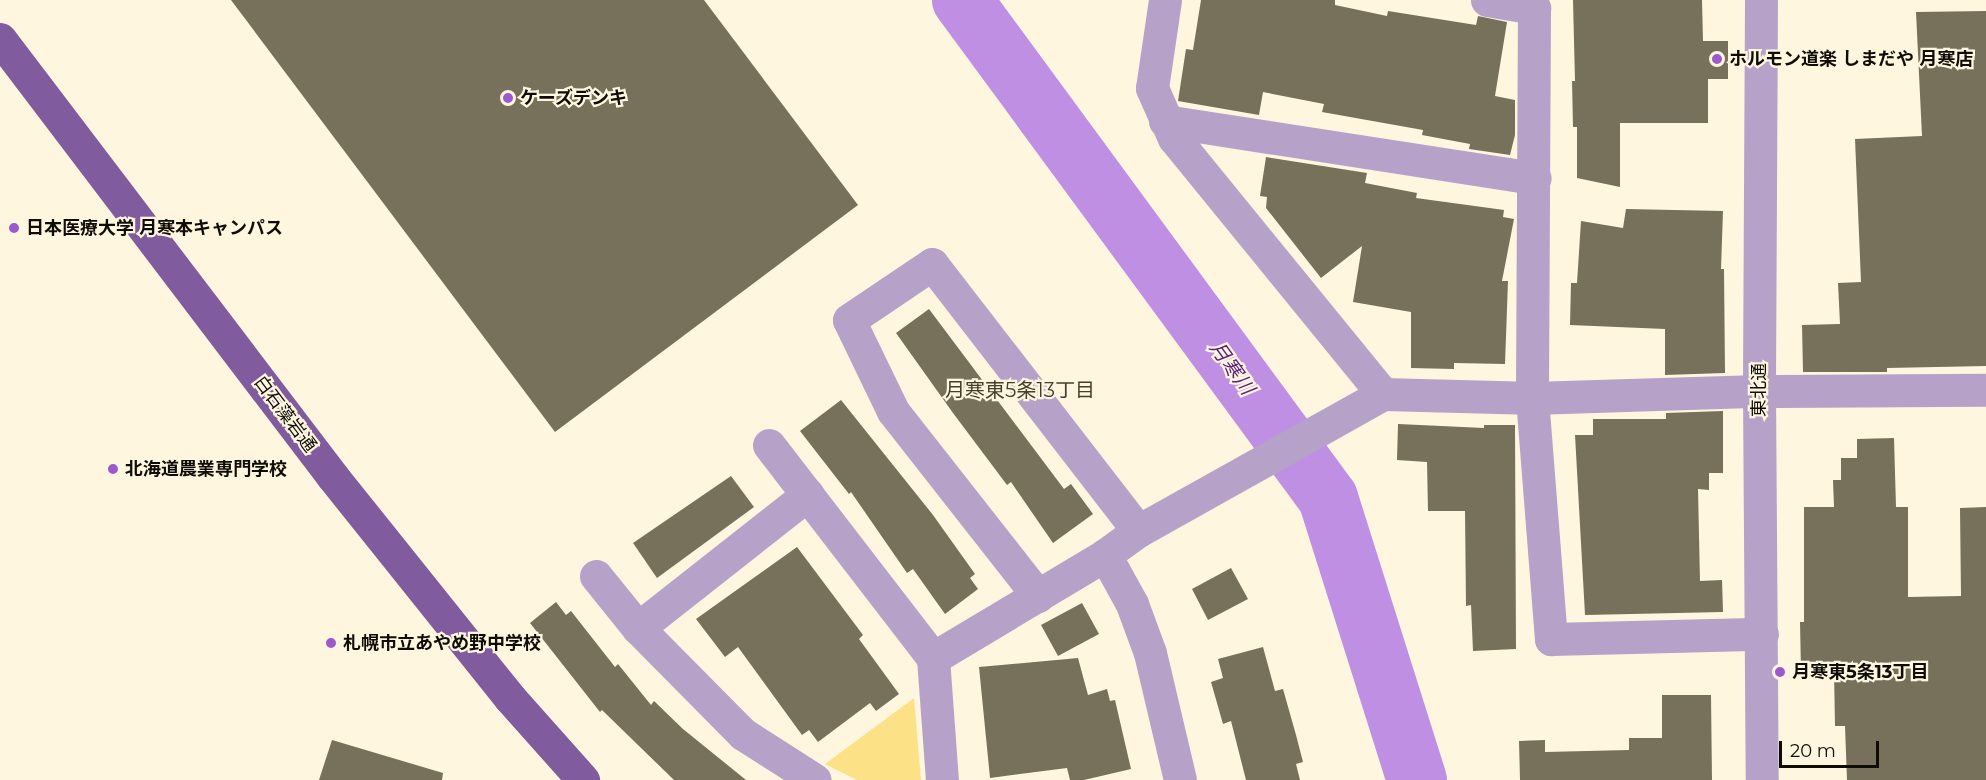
<!DOCTYPE html>
<html>
<head>
<meta charset="utf-8">
<style>
  body { margin:0 }
  #map { position:relative; width:1986px; height:780px; overflow:hidden; background:#fef6df; font-family:Montserrat,"Noto Sans JP",sans-serif }
  div>[style] { position:absolute }
  [style*='--x'] { left:calc(var(--x)*1px); top:calc(var(--y)*1px); width:calc(var(--w)*1px); rotate:calc(var(--a)*1deg) }
  .green>* { inset:0; background:#fde186 }
  .river>* { height:60px; margin:-30px; padding:0 30px; transform-origin:30px; border-radius:30px; background:#be8fe3 }
  .building>* { inset:0; background:#77705b }
  .minor>* { height:33px; margin:-16.5px; padding:0 16.5px; transform-origin:16.5px; border-radius:16.5px; background:#b6a2c8 }
  .major>* { height:33px; margin:-16.5px; padding:0 16.5px; transform-origin:16.5px; border-radius:16.5px; background:#805b9d }
  .dots>* { width:16px; height:16px; translate:-50% -50%; box-sizing:border-box; border:3px solid #fef6df; border-radius:50% }
  span { translate:-50% -50%; white-space:nowrap; text-align:center; line-height:1.15; -webkit-text-stroke:4.5px #fef6df; paint-order:stroke }
  .poi-label { font-size:18px; color:#0f0c05; font-weight:700 }
  .left { translate:0 -50%; text-align:left }
  .street-label { font-size:18px; color:#0f0c05 }
  .water-label { font-size:20px; color:#5a1d80; font-style:italic }
  .neighbourhood-label { font-size:20px; color:#443e2b }
  .scale { position:absolute; left:1779px; top:741px; width:100px; height:27px; box-sizing:border-box; border:3px solid #0f0c05; border-top:0; padding-left:8px; font-size:18px; line-height:21px; white-space:nowrap; color:#0f0c05; -webkit-text-stroke:4px #fef6df; paint-order:stroke }
</style>
</head>
<body>
<div id="map">
  <div class="green">
    <i style="clip-path:polygon(914px 698px,921px 780px,857px 780px,825px 764px)"></i>
  </div>
  <div class="river">
    <i style="--x:962;--y:0;--w:618;--a:53.69"></i>
    <i style="--x:1328;--y:498;--w:296;--a:72.5"></i>
  </div>
  <div class="building">
    <i style="clip-path:polygon(231px 0,704px 0,858px 205px,555px 432px)"></i>
    <i style="clip-path:polygon(1201px 0,1335px 0,1335px 5px,1387px 16px,1388px 11px,1476px 25px,1478px 16px,1507px 22px,1495px 96px,1515px 100px,1515px 135px,1510px 155px,1469px 149px,1470px 144px,1422px 135px,1423px 130px,1322px 112px,1324px 104px,1263px 92px,1259px 115px,1178px 101px,1186px 49px,1193px 50px)"></i>
    <i style="clip-path:polygon(1573px 0,1702px 0,1703px 41px,1728px 41px,1728px 79px,1708px 79px,1708px 123px,1620px 123px,1620px 187px,1577px 178px,1577px 127px,1573px 127px,1572px 81px,1575px 81px)"></i>
    <i style="clip-path:polygon(1986px 11px,1986px 366px,1887px 368px,1887px 372px,1803px 372px,1802px 325px,1840px 324px,1838px 283px,1861px 282px,1855px 139px,1922px 136px,1916px 12px)"></i>
    <i style="clip-path:polygon(1266px 157px,1367px 173px,1365px 183px,1417px 193px,1416px 198px,1504px 210px,1503px 217px,1514px 219px,1502px 281px,1508px 281px,1505px 364px,1454px 363px,1454px 369px,1411px 368px,1411px 312px,1353px 302px,1362px 246px,1321px 278px,1266px 208px,1267px 197px,1260px 196px)"></i>
    <i style="clip-path:polygon(1626px 209px,1723px 211px,1721px 269px,1724px 269px,1725px 373px,1665px 375px,1665px 329px,1570px 325px,1571px 283px,1577px 283px,1581px 221px,1623px 228px)"></i>
    <i style="clip-path:polygon(929px 309px,1064px 489px,1071px 484px,1093px 514px,1053px 543px,1011px 482px,1007px 485px,953px 413px,896px 333px)"></i>
    <i style="clip-path:polygon(841px 400px,933px 515px,975px 574px,970px 578px,978px 589px,945px 614px,913px 569px,907px 573px,851px 492px,849px 494px,800px 431px)"></i>
    <i style="clip-path:polygon(1723px 411px,1723px 473px,1709px 473px,1709px 490px,1698px 489px,1700px 581px,1722px 580px,1723px 612px,1585px 615px,1575px 435px,1593px 435px,1593px 419px,1666px 419px,1666px 413px)"></i>
    <i style="clip-path:polygon(1398px 424px,1484px 428px,1484px 425px,1515px 425px,1516px 649px,1473px 651px,1471px 605px,1466px 606px,1465px 511px,1428px 511px,1427px 462px,1397px 460px)"></i>
    <i style="clip-path:polygon(1894px 438px,1896px 507px,1908px 507px,1908px 597px,1961px 596px,1960px 508px,1986px 507px,1986px 780px,1847px 780px,1845px 726px,1835px 726px,1834px 672px,1801px 672px,1800px 622px,1804px 622px,1804px 507px,1834px 507px,1833px 480px,1841px 480px,1841px 458px,1857px 458px,1857px 439px)"></i>
    <i style="clip-path:polygon(731px 476px,754px 507px,657px 578px,633px 543px)"></i>
    <i style="clip-path:polygon(797px 547px,863px 635px,859px 639px,899px 694px,876px 711px,870px 703px,818px 742px,809px 730px,802px 735px,738px 647px,725px 657px,696px 619px)"></i>
    <i style="clip-path:polygon(1231px 568px,1248px 599px,1208px 620px,1192px 589px)"></i>
    <i style="clip-path:polygon(556px 602px,566px 615px,571px 611px,615px 667px,618px 664px,651px 705px,654px 701px,683px 729px,746px 780px,674px 780px,602px 710px,600px 712px,530px 623px)"></i>
    <i style="clip-path:polygon(1082px 603px,1099px 634px,1058px 656px,1041px 625px)"></i>
    <i style="clip-path:polygon(1263px 647px,1275px 691px,1283px 689px,1296px 735px,1303px 762px,1296px 764px,1300px 780px,1246px 780px,1231px 721px,1223px 724px,1211px 682px,1223px 678px,1218px 659px)"></i>
    <i style="clip-path:polygon(1078px 658px,1088px 695px,1107px 689px,1110px 701px,1115px 700px,1131px 769px,1084px 780px,1070px 780px,1067px 768px,990px 778px,979px 667px)"></i>
    <i style="clip-path:polygon(1662px 695px,1711px 695px,1712px 780px,1520px 780px,1519px 741px,1545px 740px,1545px 752px,1629px 750px,1629px 738px,1662px 738px)"></i>
    <i style="clip-path:polygon(332px 740px,443px 773px,442px 780px,319px 780px)"></i>
  </div>
  <div class="minor">
    <i style="--x:1165;--y:0;--w:89;--a:98.4"></i>
    <i style="--x:1152;--y:88;--w:55;--a:66.3"></i>
    <i style="--x:1174;--y:138;--w:330;--a:50.8"></i>
    <i style="--x:1383;--y:394;--w:149;--a:1.5"></i>
    <i style="--x:1532;--y:398;--w:227;--a:-1.8"></i>
    <i style="--x:1759;--y:391;--w:227;--a:-0.3"></i>
    <i style="--x:1487;--y:0;--w:48;--a:9.7"></i>
    <i style="--x:1534;--y:8;--w:390;--a:90.3"></i>
    <i style="--x:1532;--y:398;--w:242;--a:85.5"></i>
    <i style="--x:1551;--y:639;--w:211;--a:-1.4"></i>
    <i style="--x:1761;--y:0;--w:391;--a:90.3"></i>
    <i style="--x:1759;--y:391;--w:389;--a:89.6"></i>
    <i style="--x:1165;--y:121;--w:374;--a:8.8"></i>
    <i style="--x:769;--y:445;--w:269;--a:52.4"></i>
    <i style="--x:933;--y:658;--w:122;--a:85.8"></i>
    <i style="--x:1105;--y:555;--w:56;--a:61.1"></i>
    <i style="--x:1132;--y:604;--w:52;--a:69.8"></i>
    <i style="--x:1150;--y:653;--w:130;--a:76.7"></i>
    <i style="--x:596;--y:576;--w:67;--a:51.1"></i>
    <i style="--x:638;--y:628;--w:149;--a:45.3"></i>
    <i style="--x:743;--y:734;--w:85;--a:32.6"></i>
    <i style="--x:1038;--y:596;--w:235;--a:-128.1"></i>
    <i style="--x:893;--y:411;--w:101;--a:-115.8"></i>
    <i style="--x:849;--y:320;--w:100;--a:-34"></i>
    <i style="--x:932;--y:264;--w:337;--a:52.3"></i>
    <i style="--x:638;--y:628;--w:216;--a:-38.2"></i>
    <i style="--x:933;--y:658;--w:200;--a:-30.9"></i>
    <i style="--x:1105;--y:555;--w:41;--a:-36"></i>
    <i style="--x:1138;--y:531;--w:281;--a:-29.2"></i>
  </div>
  <div class="major">
    <i style="--x:0;--y:39;--w:550;--a:52.76"></i>
    <i style="--x:333;--y:477;--w:283;--a:51.3"></i>
    <i style="--x:510;--y:698;--w:110;--a:48.3"></i>
  </div>
  <div class="dots">
    <i style="left:1717px;top:59px;background:#9c58cd"></i>
    <i style="left:508px;top:98px;background:#9c58cd"></i>
    <i style="left:14px;top:228px;background:#9c58cd"></i>
    <i style="left:113px;top:469px;background:#9c58cd"></i>
    <i style="left:331px;top:643px;background:#9c58cd"></i>
    <i style="left:1780px;top:672px;background:#9c58cd"></i>
  </div>
  <div class="poi-label">
    <span class="left" style="left:1729px;top:59px">ホルモン道楽 しまだや 月寒店</span>
    <span class="left" style="left:520px;top:98px">ケーズデンキ</span>
    <span class="left" style="left:26px;top:228px">日本医療大学 月寒本キャンパス</span>
    <span class="left" style="left:125px;top:469px">北海道農業専門学校</span>
    <span class="left" style="left:343px;top:643px">札幌市立あやめ野中学校</span>
    <span class="left" style="left:1792px;top:672px">月寒東5条13丁目</span>
  </div>
  <div class="street-label">
    <span style="left:1759px;top:390px;rotate:-90deg">東北通</span>
    <span style="left:285px;top:414px;rotate:53deg">白石藻岩通</span>
  </div>
  <div class="water-label">
    <span style="left:1232px;top:368px;rotate:54deg">月寒川</span>
  </div>
  <div class="neighbourhood-label">
    <span style="left:1020px;top:390px">月寒東5条13丁目</span>
  </div>
  <div class="scale">20 m</div>
</div>
</body>
</html>
